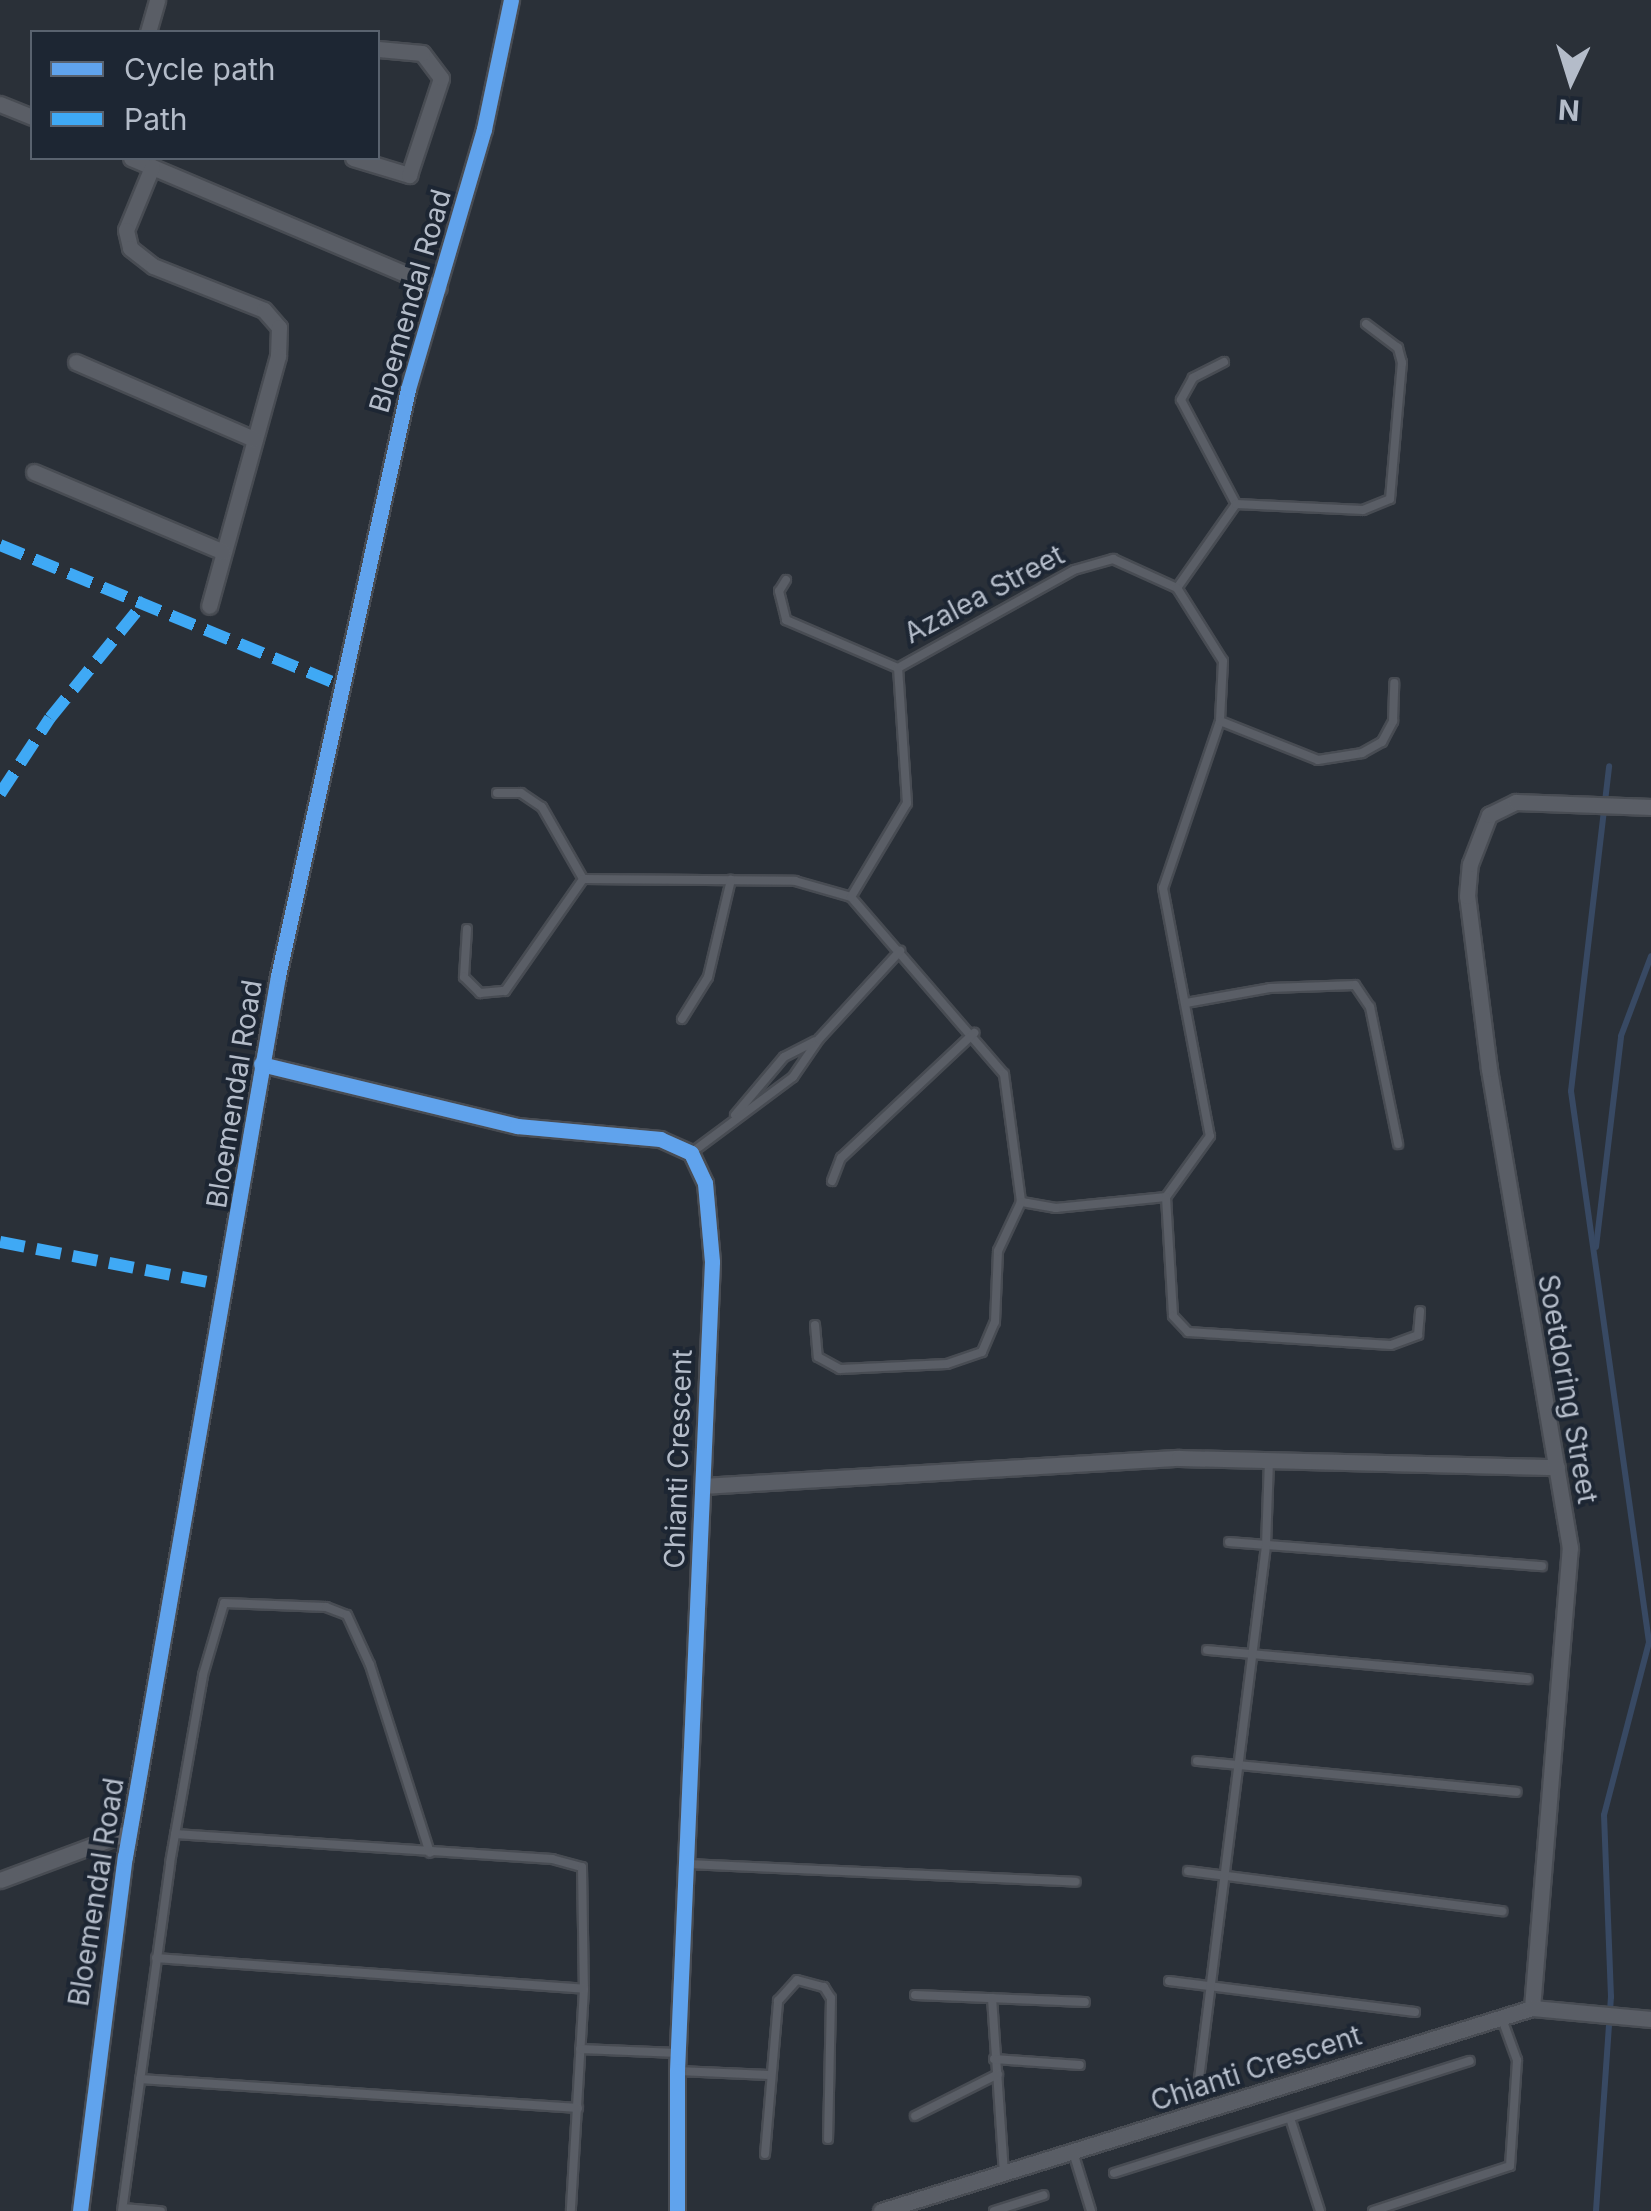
<!DOCTYPE html>
<html>
<head>
<meta charset="utf-8">
<style>
  body { margin:0 }
  #map { position:relative; width:1651px; height:2211px; overflow:hidden; background:#2a3038; font-family:Inter,sans-serif }
  div>[style] { position:absolute }
  [style*='--x'] { left:calc(var(--x)*1px); top:calc(var(--y)*1px); width:calc(var(--w)*1px); rotate:calc(var(--a)*1deg) }
  .stream>* { height:6px; margin:-3px; padding:0 3px; transform-origin:3px; border-radius:3px; background:#384963 }
  .roads { filter:drop-shadow(2px 0 #484c53) drop-shadow(-2px 0 #484c53) drop-shadow(0 2px #484c53) drop-shadow(0 -2px #484c53) }
  .lane>* { height:8px; margin:-4px; padding:0 4px; transform-origin:4px; border-radius:4px; background:#5a5e66 }
  .street>* { height:15px; margin:-7.5px; padding:0 7.5px; transform-origin:7.5px; border-radius:7.5px; background:#5a5e66 }
  .quiet>* { height:12px; margin-top:-6px; transform-origin:0; background:repeating-linear-gradient(90deg,#3fa9f5 0 25px,transparent 0 37px) }
  .cycleway>* { height:15px; margin:-7.5px; padding:0 7.5px; transform-origin:7.5px; border-radius:7.5px; background:#60a3ed }
  span { translate:-50% -50%; white-space:nowrap; text-align:center; line-height:1.15; -webkit-text-stroke:8px #1d2633; paint-order:stroke }
  .street-label { font-size:28px; color:#b4bcc9 }
  .legend { position:absolute; left:30px; top:30px; width:350px; height:130px; box-sizing:border-box; background:#1d2633; border:2px solid #59626f; margin:0; padding:12px 18px; list-style:none; font-size:30px; color:#b4bcc9 }
  .legend li { display:flex; align-items:center; gap:20px; height:50px }
  .legend b { width:50px; border:2px solid #59626f }
  .north { position:absolute; left:1521px; top:30px; width:100px; height:100px; -webkit-text-stroke:8px #1d2633; paint-order:stroke; rotate:184deg; font-size:28px; font-weight:700; line-height:40px; text-align:center; color:#b4bcc9 }
  .north::after { content:''; display:block; margin:auto; width:35px; height:45px; background:#b4bcc9; clip-path:polygon(50% 0,100% 100%,50% 72%,0 100%) }
</style>
</head>
<body>
<div id="map">
  <div class="stream">
    <i style="--x:1596;--y:1247;--w:212;--a:-83.2"></i>
    <i style="--x:1621;--y:1036;--w:85;--a:-69.4"></i>
    <i style="--x:1596;--y:2211;--w:215;--a:-86"></i>
    <i style="--x:1611;--y:1997;--w:182;--a:-92.2"></i>
    <i style="--x:1604;--y:1815;--w:179;--a:-75.4"></i>
    <i style="--x:1649;--y:1642;--w:556;--a:-98.06"></i>
    <i style="--x:1571;--y:1091;--w:327;--a:-83.3"></i>
  </div>
  <div class="roads">
    <div class="lane">
      <i style="--x:1224;--y:362;--w:35;--a:153"></i>
      <i style="--x:1193;--y:378;--w:25;--a:119"></i>
      <i style="--x:1181;--y:400;--w:118;--a:62.1"></i>
      <i style="--x:786;--y:580;--w:13;--a:122"></i>
      <i style="--x:779;--y:591;--w:30;--a:76"></i>
      <i style="--x:786;--y:620;--w:122;--a:23.2"></i>
      <i style="--x:1177;--y:588;--w:103;--a:-54.9"></i>
      <i style="--x:1236;--y:504;--w:127;--a:2.7"></i>
      <i style="--x:1363;--y:510;--w:29;--a:-22"></i>
      <i style="--x:1390;--y:499;--w:137;--a:-85"></i>
      <i style="--x:1402;--y:363;--w:16;--a:-105"></i>
      <i style="--x:1398;--y:348;--w:40;--a:-143"></i>
      <i style="--x:898;--y:668;--w:201;--a:-29.1"></i>
      <i style="--x:1074;--y:570;--w:41;--a:-15.8"></i>
      <i style="--x:1113;--y:559;--w:70;--a:24.4"></i>
      <i style="--x:1177;--y:588;--w:86;--a:57.8"></i>
      <i style="--x:1223;--y:661;--w:60;--a:92.9"></i>
      <i style="--x:1220;--y:721;--w:176;--a:108.8"></i>
      <i style="--x:1163;--y:888;--w:252;--a:79.3"></i>
      <i style="--x:1210;--y:1136;--w:75;--a:125.8"></i>
      <i style="--x:1166;--y:1197;--w:111;--a:174.3"></i>
      <i style="--x:1056;--y:1208;--w:36;--a:-170"></i>
      <i style="--x:1220;--y:721;--w:105;--a:21.7"></i>
      <i style="--x:1318;--y:760;--w:45;--a:-9"></i>
      <i style="--x:1362;--y:753;--w:23;--a:-29"></i>
      <i style="--x:1382;--y:742;--w:24;--a:-62"></i>
      <i style="--x:1393;--y:721;--w:38;--a:-88"></i>
      <i style="--x:497;--y:793;--w:24;--a:0"></i>
      <i style="--x:521;--y:793;--w:25;--a:34"></i>
      <i style="--x:542;--y:807;--w:83;--a:60.3"></i>
      <i style="--x:583;--y:879;--w:212;--a:0.5"></i>
      <i style="--x:795;--y:881;--w:58;--a:15.9"></i>
      <i style="--x:851;--y:897;--w:234;--a:49.2"></i>
      <i style="--x:1004;--y:1074;--w:129;--a:82.4"></i>
      <i style="--x:851;--y:897;--w:109;--a:-59.2"></i>
      <i style="--x:907;--y:803;--w:135;--a:-93.8"></i>
      <i style="--x:467;--y:929;--w:48;--a:93.6"></i>
      <i style="--x:464;--y:977;--w:23;--a:45"></i>
      <i style="--x:480;--y:993;--w:25;--a:-5"></i>
      <i style="--x:505;--y:991;--w:136;--a:-55.1"></i>
      <i style="--x:1186;--y:1003;--w:85;--a:-10.1"></i>
      <i style="--x:1270;--y:988;--w:85;--a:-2"></i>
      <i style="--x:1355;--y:985;--w:27;--a:56"></i>
      <i style="--x:1370;--y:1007;--w:140;--a:78.4"></i>
      <i style="--x:682;--y:1019;--w:49;--a:-58.2"></i>
      <i style="--x:708;--y:977;--w:100;--a:-76.7"></i>
      <i style="--x:735;--y:1115;--w:76;--a:-49.8"></i>
      <i style="--x:784;--y:1057;--w:35;--a:-27"></i>
      <i style="--x:691;--y:1153;--w:127;--a:-36.7"></i>
      <i style="--x:793;--y:1077;--w:46;--a:-55.6"></i>
      <i style="--x:819;--y:1039;--w:120;--a:-47.4"></i>
      <i style="--x:832;--y:1181;--w:25;--a:-69"></i>
      <i style="--x:841;--y:1158;--w:183;--a:-43.2"></i>
      <i style="--x:1166;--y:1197;--w:119;--a:86.6"></i>
      <i style="--x:1173;--y:1316;--w:22;--a:47"></i>
      <i style="--x:1188;--y:1332;--w:203;--a:3.7"></i>
      <i style="--x:1391;--y:1345;--w:29;--a:-20"></i>
      <i style="--x:1418;--y:1335;--w:24;--a:-85"></i>
      <i style="--x:815;--y:1325;--w:32;--a:85"></i>
      <i style="--x:818;--y:1357;--w:25;--a:29"></i>
      <i style="--x:840;--y:1369;--w:107;--a:-2.7"></i>
      <i style="--x:947;--y:1364;--w:37;--a:-19"></i>
      <i style="--x:982;--y:1352;--w:33;--a:-67"></i>
      <i style="--x:995;--y:1322;--w:71;--a:-87.6"></i>
      <i style="--x:998;--y:1251;--w:54;--a:-64.9"></i>
      <i style="--x:1229;--y:1542;--w:314;--a:4.4"></i>
      <i style="--x:1207;--y:1650;--w:322;--a:5.2"></i>
      <i style="--x:1197;--y:1761;--w:321;--a:5.5"></i>
      <i style="--x:175;--y:1834;--w:378;--a:3.8"></i>
      <i style="--x:552;--y:1859;--w:31;--a:15"></i>
      <i style="--x:582;--y:1867;--w:122;--a:89.1"></i>
      <i style="--x:584;--y:1989;--w:222;--a:93.4"></i>
      <i style="--x:686;--y:1864;--w:390;--a:2.6"></i>
      <i style="--x:1188;--y:1871;--w:317;--a:7.3"></i>
      <i style="--x:156;--y:1958;--w:429;--a:4.1"></i>
      <i style="--x:1169;--y:1981;--w:248;--a:7.2"></i>
      <i style="--x:915;--y:1995;--w:170;--a:2.4"></i>
      <i style="--x:992;--y:1998;--w:175;--a:86.1"></i>
      <i style="--x:580;--y:2049;--w:98;--a:2.3"></i>
      <i style="--x:994;--y:2059;--w:86;--a:4"></i>
      <i style="--x:678;--y:2071;--w:91;--a:2.5"></i>
      <i style="--x:140;--y:2079;--w:439;--a:3.8"></i>
      <i style="--x:1199;--y:2079;--w:537;--a:-82.84"></i>
      <i style="--x:1266;--y:1546;--w:85;--a:-88"></i>
      <i style="--x:915;--y:2116;--w:93;--a:-26.8"></i>
      <i style="--x:1290;--y:2118;--w:98;--a:72.1"></i>
      <i style="--x:1073;--y:2152;--w:62;--a:73"></i>
      <i style="--x:765;--y:2154;--w:154;--a:-85.1"></i>
      <i style="--x:778;--y:2001;--w:28;--a:-48"></i>
      <i style="--x:797;--y:1980;--w:28;--a:15"></i>
      <i style="--x:824;--y:1987;--w:13;--a:58"></i>
      <i style="--x:831;--y:1998;--w:141;--a:91.2"></i>
      <i style="--x:1114;--y:2173;--w:373;--a:-17.5"></i>
      <i style="--x:123;--y:2208;--w:38;--a:5"></i>
      <i style="--x:122;--y:2211;--w:351;--a:-82.1"></i>
      <i style="--x:170;--y:1863;--w:191;--a:-80"></i>
      <i style="--x:203;--y:1675;--w:75;--a:-73.7"></i>
      <i style="--x:224;--y:1603;--w:102;--a:2.2"></i>
      <i style="--x:326;--y:1607;--w:22;--a:21"></i>
      <i style="--x:347;--y:1615;--w:55;--a:65.3"></i>
      <i style="--x:370;--y:1665;--w:197;--a:72.3"></i>
      <i style="--x:994;--y:2211;--w:52;--a:-17.7"></i>
      <i style="--x:1373;--y:2211;--w:144;--a:-18.2"></i>
      <i style="--x:1510;--y:2166;--w:106;--a:-86.2"></i>
      <i style="--x:1517;--y:2060;--w:47;--a:-110"></i>
    </div>
    <div class="street">
      <i style="--x:148;--y:32;--w:33;--a:-74"></i>
      <i style="--x:0;--y:104;--w:35;--a:22"></i>
      <i style="--x:131;--y:158;--w:334;--a:22.9"></i>
      <i style="--x:353;--y:158;--w:59;--a:16.9"></i>
      <i style="--x:409;--y:175;--w:102;--a:-71.7"></i>
      <i style="--x:441;--y:78;--w:31;--a:-127"></i>
      <i style="--x:422;--y:53;--w:44;--a:-174.8"></i>
      <i style="--x:152;--y:167;--w:68;--a:112.4"></i>
      <i style="--x:126;--y:230;--w:18;--a:77"></i>
      <i style="--x:130;--y:248;--w:29;--a:38"></i>
      <i style="--x:153;--y:266;--w:119;--a:21.6"></i>
      <i style="--x:264;--y:310;--w:23;--a:49"></i>
      <i style="--x:279;--y:327;--w:29;--a:92"></i>
      <i style="--x:278;--y:356;--w:259;--a:105.4"></i>
      <i style="--x:76;--y:362;--w:194;--a:23.4"></i>
      <i style="--x:34;--y:472;--w:205;--a:22.9"></i>
      <i style="--x:261;--y:1064;--w:263;--a:13.6"></i>
      <i style="--x:517;--y:1126;--w:144;--a:5.2"></i>
      <i style="--x:660;--y:1139;--w:34;--a:24"></i>
      <i style="--x:691;--y:1153;--w:33;--a:65"></i>
      <i style="--x:705;--y:1183;--w:79;--a:84.9"></i>
      <i style="--x:712;--y:1262;--w:810;--a:92.48"></i>
      <i style="--x:677;--y:2071;--w:140;--a:90"></i>
      <i style="--x:702;--y:1486;--w:478;--a:-3.4"></i>
      <i style="--x:1179;--y:1458;--w:378;--a:1.4"></i>
      <i style="--x:0;--y:1880;--w:138;--a:-20.4"></i>
      <i style="--x:1532;--y:2008;--w:462;--a:-85.3"></i>
      <i style="--x:1570;--y:1548;--w:486;--a:-99.6"></i>
      <i style="--x:1489;--y:1069;--w:174;--a:-97.2"></i>
      <i style="--x:1467;--y:896;--w:32;--a:-85"></i>
      <i style="--x:1470;--y:864;--w:53;--a:-68.8"></i>
      <i style="--x:1489;--y:815;--w:30;--a:-26"></i>
      <i style="--x:1516;--y:802;--w:135;--a:2.1"></i>
      <i style="--x:80;--y:2211;--w:357;--a:-82.8"></i>
      <i style="--x:125;--y:1857;--w:894;--a:-80.15"></i>
      <i style="--x:278;--y:976;--w:601;--a:-77.51"></i>
      <i style="--x:408;--y:389;--w:271;--a:-73.7"></i>
      <i style="--x:484;--y:129;--w:132;--a:-78.2"></i>
      <i style="--x:881;--y:2211;--w:682;--a:-17.32"></i>
      <i style="--x:1532;--y:2008;--w:120;--a:5.3"></i>
    </div>
  </div>
  <div class="quiet">
    <i style="--x:0;--y:545;--w:368;--a:22.4"></i>
    <i style="--x:0;--y:794;--w:91;--a:-56.7"></i>
    <i style="--x:50;--y:718;--w:152;--a:-50.9"></i>
    <i style="--x:0;--y:1242;--w:232;--a:10.9"></i>
  </div>
  <div class="cycleway">
    <i style="--x:261;--y:1064;--w:263;--a:13.6"></i>
    <i style="--x:517;--y:1126;--w:144;--a:5.2"></i>
    <i style="--x:660;--y:1139;--w:34;--a:24"></i>
    <i style="--x:691;--y:1153;--w:33;--a:65"></i>
    <i style="--x:705;--y:1183;--w:79;--a:84.9"></i>
    <i style="--x:712;--y:1262;--w:810;--a:92.48"></i>
    <i style="--x:677;--y:2071;--w:140;--a:90"></i>
    <i style="--x:80;--y:2211;--w:357;--a:-82.8"></i>
    <i style="--x:125;--y:1857;--w:894;--a:-80.15"></i>
    <i style="--x:278;--y:976;--w:601;--a:-77.51"></i>
    <i style="--x:408;--y:389;--w:271;--a:-73.7"></i>
    <i style="--x:484;--y:129;--w:132;--a:-78.2"></i>
  </div>
  <div class="street-label">
    <span style="left:410px;top:301px;rotate:-74deg">Bloemendal Road</span>
    <span style="left:984px;top:594px;rotate:-28deg">Azalea Street</span>
    <span style="left:234px;top:1094px;rotate:-81deg">Bloemendal Road</span>
    <span style="left:1568px;top:1389px;rotate:80deg">Soetdoring Street</span>
    <span style="left:678px;top:1459px;rotate:-88deg">Chianti Crescent</span>
    <span style="left:96px;top:1892px;rotate:-81deg">Bloemendal Road</span>
    <span style="left:1256px;top:2068px;rotate:-18deg">Chianti Crescent</span>
  </div>
  <ul class="legend">
  <li><b style="height:12px;background:#60a3ed"></b>Cycle path</li>
  <li><b style="height:12px;background:#3fa9f5"></b>Path</li>
  </ul>
  <div class="north">N</div>
</div>
</body>
</html>
